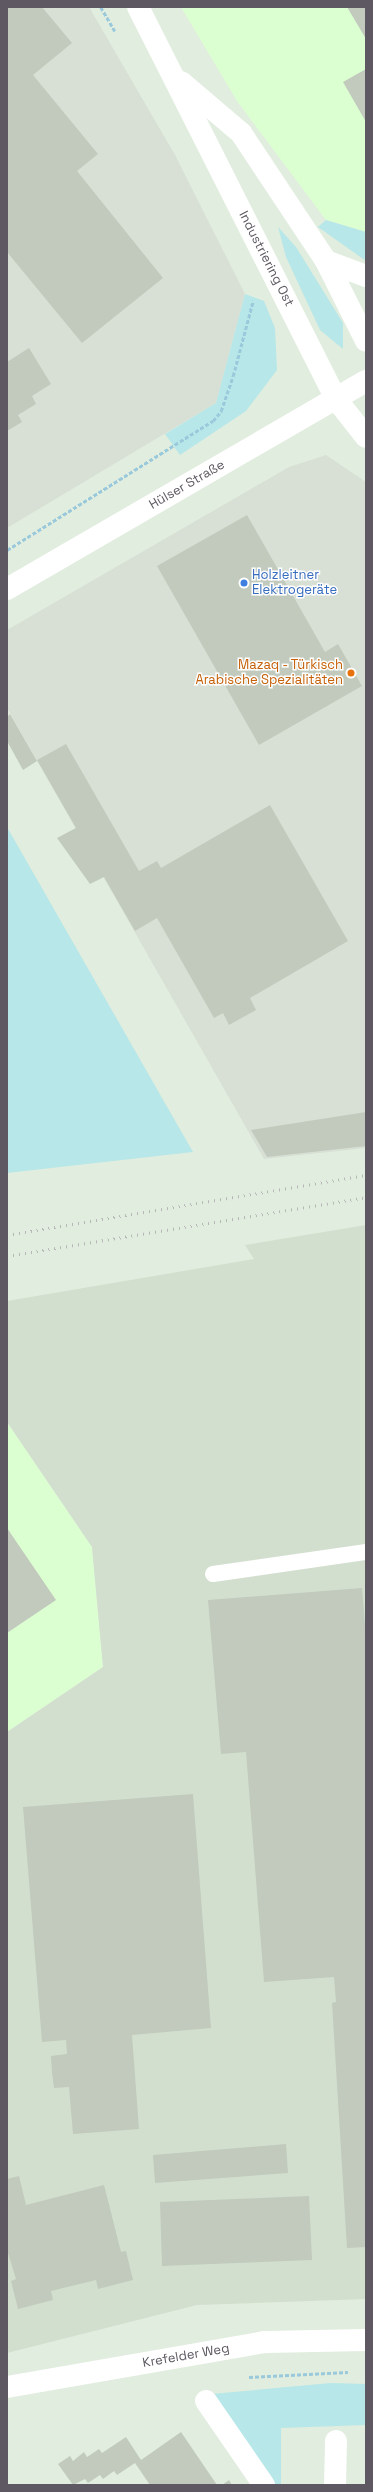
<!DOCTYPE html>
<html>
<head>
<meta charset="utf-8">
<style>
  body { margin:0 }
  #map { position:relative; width:373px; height:2492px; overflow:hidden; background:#e1edde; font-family:"Space Grotesk",sans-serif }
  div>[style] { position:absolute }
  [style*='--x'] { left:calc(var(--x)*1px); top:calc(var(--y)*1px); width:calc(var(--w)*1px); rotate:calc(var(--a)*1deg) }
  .commercial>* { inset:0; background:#dcffd1 }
  .industrial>* { inset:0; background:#d8e0d6 }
  .education>* { inset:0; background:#d2dfcf }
  .green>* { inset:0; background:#b7e7e8 }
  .building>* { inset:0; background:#c1cabd }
  .path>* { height:2.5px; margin-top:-1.25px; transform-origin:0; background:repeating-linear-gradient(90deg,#99c9db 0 4px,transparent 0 6px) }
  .service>* { height:16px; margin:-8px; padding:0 8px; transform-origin:8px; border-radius:8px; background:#fff }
  .minor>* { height:22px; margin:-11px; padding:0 11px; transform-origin:11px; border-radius:11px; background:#fff }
  .tertiary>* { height:22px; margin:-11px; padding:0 11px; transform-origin:11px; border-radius:11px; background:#fff }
  .secondary>* { height:22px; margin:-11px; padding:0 11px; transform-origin:11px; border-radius:11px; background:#fff }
  .rail>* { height:3px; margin-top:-1.5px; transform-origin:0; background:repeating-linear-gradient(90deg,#b8b7b8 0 1px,transparent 0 6px) }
  .dots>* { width:11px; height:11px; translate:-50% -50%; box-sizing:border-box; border:2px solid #fff; border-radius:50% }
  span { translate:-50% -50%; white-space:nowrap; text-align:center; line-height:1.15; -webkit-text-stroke:3px #fff; paint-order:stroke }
  .street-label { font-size:13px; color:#5d5861 }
  .shop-label { font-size:13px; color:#366cbe }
  .left { translate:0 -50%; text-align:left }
  .food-label { font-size:13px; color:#c56008 }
  .right { translate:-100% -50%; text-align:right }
  .frame { position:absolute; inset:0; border:8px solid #5d5861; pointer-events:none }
</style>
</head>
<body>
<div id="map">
  <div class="commercial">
    <i style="clip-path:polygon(181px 7px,366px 7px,366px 232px,326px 220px,237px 101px)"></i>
    <i style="clip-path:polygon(7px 1422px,92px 1547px,103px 1667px,7px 1732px)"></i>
  </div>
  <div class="industrial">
    <i style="clip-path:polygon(7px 7px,89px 7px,175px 155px,245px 294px,216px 403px,7px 528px)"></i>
    <i style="clip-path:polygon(326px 455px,366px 482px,366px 1148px,264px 1159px,7px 708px,7px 630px,289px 467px)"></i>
  </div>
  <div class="education">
    <i style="clip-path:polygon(366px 1225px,366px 2299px,197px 2305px,7px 2353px,7px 1732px,103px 1667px,92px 1547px,7px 1422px,7px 1301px,254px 1259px,245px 1245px)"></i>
  </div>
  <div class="green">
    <i style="clip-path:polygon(326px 220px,366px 232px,366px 261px,318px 227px)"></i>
    <i style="clip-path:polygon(278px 227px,296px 247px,343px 323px,343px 349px,320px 330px,286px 257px)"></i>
    <i style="clip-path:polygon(245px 294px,264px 301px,275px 328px,277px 370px,246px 411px,180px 455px,165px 434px,216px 403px)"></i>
    <i style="clip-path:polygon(7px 827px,193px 1152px,7px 1173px)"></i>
    <i style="clip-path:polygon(331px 2383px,366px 2384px,366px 2425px,281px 2428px,281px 2485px,272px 2485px,211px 2394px)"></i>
  </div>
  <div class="building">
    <i style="clip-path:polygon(7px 7px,42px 7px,72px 43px,33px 75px,98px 154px,77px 171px,163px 278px,82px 343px,7px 252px)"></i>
    <i style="clip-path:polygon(347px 7px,366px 7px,366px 39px)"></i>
    <i style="clip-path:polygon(366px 69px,366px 122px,343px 82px)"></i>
    <i style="clip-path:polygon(29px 348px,51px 384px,32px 396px,36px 404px,18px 415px,22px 422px,7px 431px,7px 362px)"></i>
    <i style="clip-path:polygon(247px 515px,325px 652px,338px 644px,362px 686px,259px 745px,157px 566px)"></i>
    <i style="clip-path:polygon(10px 714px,37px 761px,23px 770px,7px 741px,7px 717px)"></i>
    <i style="clip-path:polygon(66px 744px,139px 871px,157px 861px,161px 868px,270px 805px,348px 941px,250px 998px,256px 1010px,229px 1025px,223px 1013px,214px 1018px,157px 918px,135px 931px,104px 877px,90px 884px,57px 838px,76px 828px,37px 760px)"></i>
    <i style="clip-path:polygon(366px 1112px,366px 1146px,267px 1157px,251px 1130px)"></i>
    <i style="clip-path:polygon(7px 1528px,56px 1600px,7px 1633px)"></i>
    <i style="clip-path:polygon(362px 1588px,366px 1638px,366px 2247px,347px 2248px,332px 2003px,336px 2002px,334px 1977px,264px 1982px,246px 1752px,221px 1754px,208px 1600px)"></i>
    <i style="clip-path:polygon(193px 1794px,211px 2028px,132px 2035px,139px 2129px,73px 2134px,69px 2087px,54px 2088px,52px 2072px,51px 2056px,67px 2054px,66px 2040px,42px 2042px,23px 1807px)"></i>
    <i style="clip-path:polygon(286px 2144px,288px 2173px,155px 2183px,153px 2155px)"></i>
    <i style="clip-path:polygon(19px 2176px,26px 2205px,104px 2185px,121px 2252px,126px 2251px,133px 2280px,98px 2289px,96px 2280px,51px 2291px,53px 2300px,18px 2309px,11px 2281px,16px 2279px,7px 2250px,7px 2179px)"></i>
    <i style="clip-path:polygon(309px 2196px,312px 2260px,162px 2266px,160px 2202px)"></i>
    <i style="clip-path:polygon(181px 2432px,217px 2485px,150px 2485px,135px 2463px,117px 2475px,114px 2471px,103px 2479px,100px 2475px,88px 2483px,85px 2479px,73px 2485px,58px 2464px,70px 2456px,73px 2461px,84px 2452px,87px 2457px,99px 2449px,102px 2453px,126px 2437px,141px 2460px)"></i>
    <i style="clip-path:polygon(229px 2480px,232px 2485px,222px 2485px)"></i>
  </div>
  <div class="path">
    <i style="--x:101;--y:7;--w:28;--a:60"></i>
    <i style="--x:7;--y:550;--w:243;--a:-32.1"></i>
    <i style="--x:213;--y:421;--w:13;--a:-51"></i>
    <i style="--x:221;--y:411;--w:37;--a:-71"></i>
    <i style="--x:233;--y:376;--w:78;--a:-75.1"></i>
    <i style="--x:249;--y:2377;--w:99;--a:-2.9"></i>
  </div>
  <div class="service">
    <i style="--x:213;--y:1574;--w:155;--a:-8.2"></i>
  </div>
  <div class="minor">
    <i style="--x:336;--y:399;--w:48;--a:51.7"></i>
    <i style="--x:206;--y:2401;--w:102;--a:55.4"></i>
    <i style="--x:335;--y:2485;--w:44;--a:-88.7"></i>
  </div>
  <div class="tertiary">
    <i style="--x:138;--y:7;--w:439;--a:63.2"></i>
    <i style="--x:181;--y:82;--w:79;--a:40.4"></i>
    <i style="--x:241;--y:133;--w:154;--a:56.4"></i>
    <i style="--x:326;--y:261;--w:89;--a:63.4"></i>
    <i style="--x:326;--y:261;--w:43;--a:20.6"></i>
    <i style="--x:7;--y:2387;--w:262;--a:-9.9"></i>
    <i style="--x:265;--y:2342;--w:101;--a:-1.1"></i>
  </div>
  <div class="secondary">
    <i style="--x:7;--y:589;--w:415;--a:-30.1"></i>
  </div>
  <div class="rail">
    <i style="--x:7;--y:1235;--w:364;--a:-9.5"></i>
    <i style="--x:7;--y:1256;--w:364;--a:-9.3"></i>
  </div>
  <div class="dots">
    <i style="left:244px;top:583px;background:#3f7fe0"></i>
    <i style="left:351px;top:673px;background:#e8710a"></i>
  </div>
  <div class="street-label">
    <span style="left:266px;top:259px;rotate:63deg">Industriering Ost</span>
    <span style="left:187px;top:485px;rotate:-30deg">Hülser Straße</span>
    <span style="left:186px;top:2356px;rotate:-10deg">Krefelder Weg</span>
  </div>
  <div class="shop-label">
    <span class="left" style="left:252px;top:583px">Holzleitner<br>Elektrogeräte</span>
  </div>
  <div class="food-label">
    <span class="right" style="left:343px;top:673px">Mazaq - Türkisch<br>Arabische Spezialitäten</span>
  </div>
  <div class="frame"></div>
</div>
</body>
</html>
